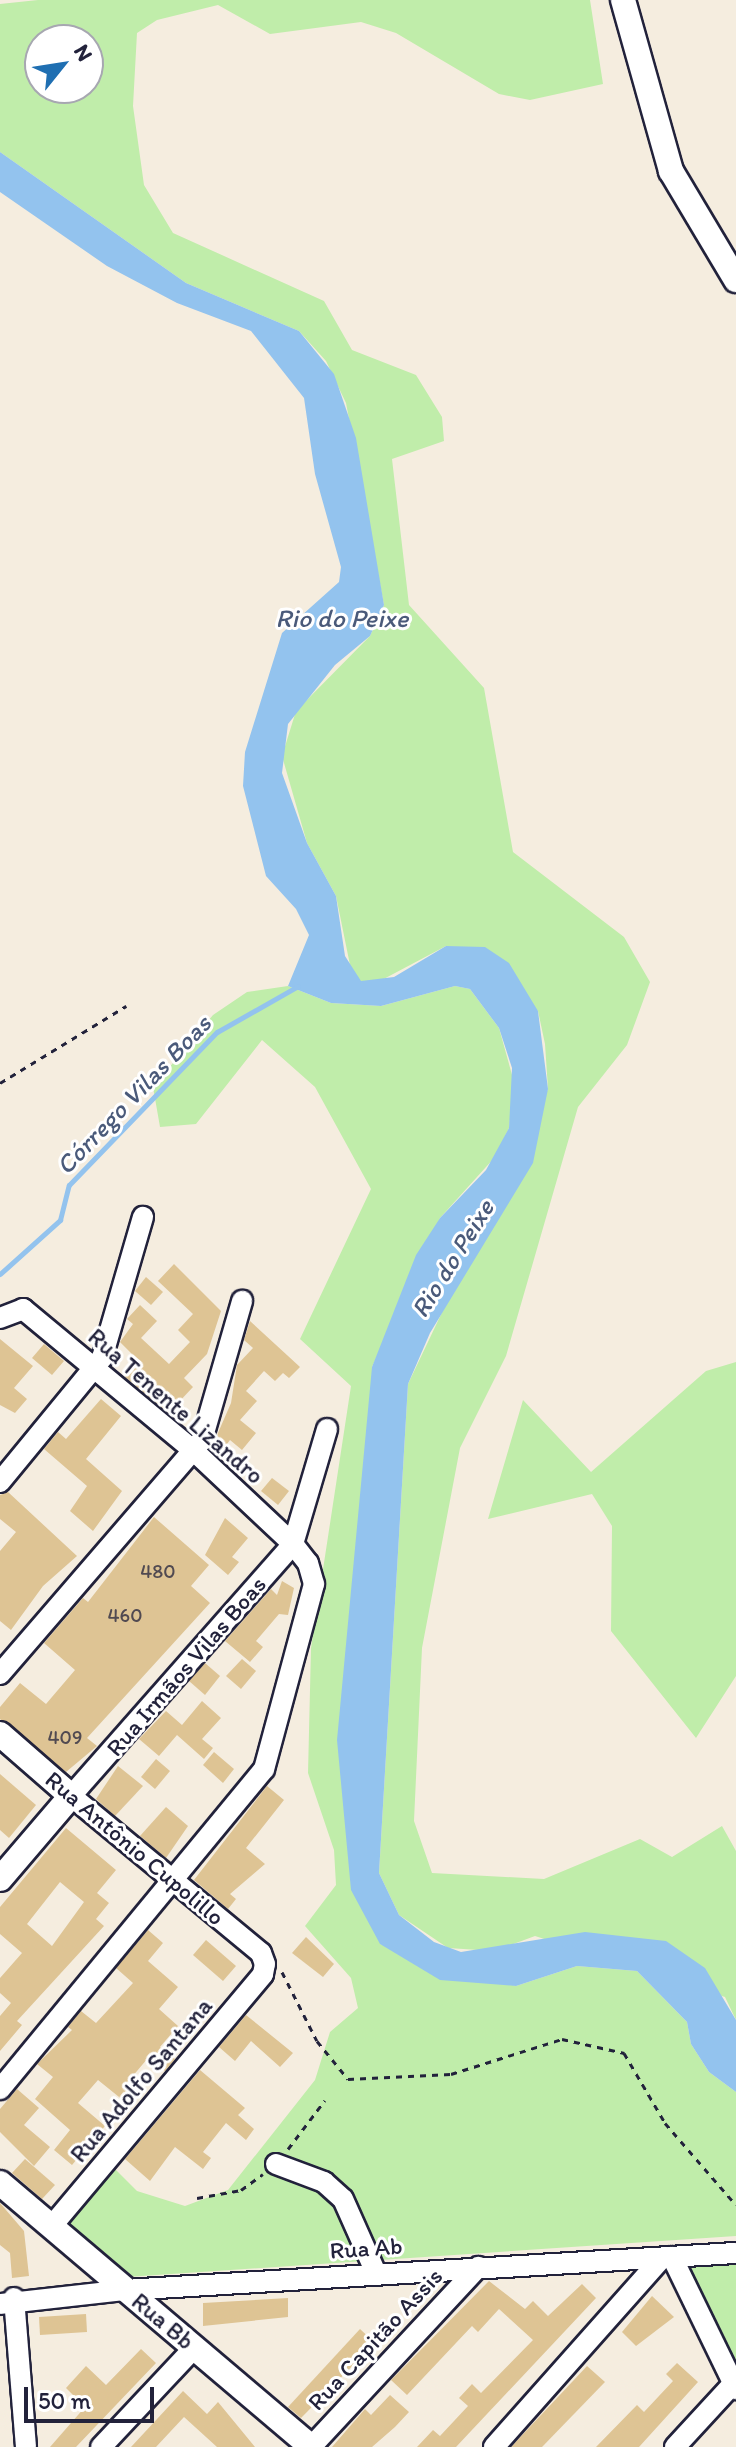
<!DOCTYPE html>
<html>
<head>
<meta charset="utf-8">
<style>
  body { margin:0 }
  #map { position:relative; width:736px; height:2447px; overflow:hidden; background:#f5eddf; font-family:Itim,sans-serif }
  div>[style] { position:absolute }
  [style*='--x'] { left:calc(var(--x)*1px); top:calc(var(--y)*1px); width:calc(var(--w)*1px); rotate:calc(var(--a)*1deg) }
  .green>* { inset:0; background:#c0edaa }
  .water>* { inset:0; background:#93c3ee }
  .stream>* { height:5px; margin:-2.5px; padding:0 2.5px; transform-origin:2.5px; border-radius:2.5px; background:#93c3ee }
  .building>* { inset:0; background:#dec494 }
  .path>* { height:3px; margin-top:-1.5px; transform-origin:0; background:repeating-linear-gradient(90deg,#22223b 0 6px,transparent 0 12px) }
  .roads { filter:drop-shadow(2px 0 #22223b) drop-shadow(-2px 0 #22223b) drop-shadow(0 2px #22223b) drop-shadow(0 -2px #22223b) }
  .minor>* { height:20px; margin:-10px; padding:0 10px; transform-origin:10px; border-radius:10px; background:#fff }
  .tertiary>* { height:24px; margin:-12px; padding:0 12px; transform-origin:12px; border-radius:12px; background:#fff }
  span { translate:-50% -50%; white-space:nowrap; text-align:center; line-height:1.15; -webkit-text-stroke:6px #fff; paint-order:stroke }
  .number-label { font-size:20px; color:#514a51 }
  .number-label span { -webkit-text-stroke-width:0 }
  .street-label { font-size:24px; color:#22223b }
  .water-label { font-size:26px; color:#4a5a7a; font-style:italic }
  .north { position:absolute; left:24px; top:24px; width:80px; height:80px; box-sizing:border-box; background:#fff; border:2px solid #a7a7b1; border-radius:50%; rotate:60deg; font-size:22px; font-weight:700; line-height:32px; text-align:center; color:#22223b }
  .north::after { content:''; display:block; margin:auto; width:28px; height:36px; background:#1f6fb2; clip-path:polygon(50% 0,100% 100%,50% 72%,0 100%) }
  .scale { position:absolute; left:24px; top:2387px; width:130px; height:36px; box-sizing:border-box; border:4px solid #22223b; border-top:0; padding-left:10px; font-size:24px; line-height:28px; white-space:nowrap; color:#22223b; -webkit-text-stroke:6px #fff; paint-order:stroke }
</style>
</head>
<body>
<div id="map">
  <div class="green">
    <i style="clip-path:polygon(evenodd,38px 0,590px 0,603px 84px,530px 100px,499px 94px,396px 33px,361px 22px,270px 34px,218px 5px,157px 20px,137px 33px,133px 106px,144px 185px,173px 233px,324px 301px,352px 350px,416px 375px,442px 417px,444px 441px,392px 459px,409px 605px,484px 688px,513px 852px,624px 937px,650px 982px,627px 1045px,578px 1107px,506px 1356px,460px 1448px,422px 1648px,414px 1821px,432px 1873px,544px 1879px,640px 1839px,672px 1857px,722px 1826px,736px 1851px,736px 2020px,725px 1997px,535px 1936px,494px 1951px,448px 1948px,399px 1915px,379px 1873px,408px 1384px,548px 1089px,545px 1044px,538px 1011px,446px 946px,378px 982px,361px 982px,351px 970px,336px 896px,307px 843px,282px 756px,296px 711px,370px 636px,384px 605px,346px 403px,326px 361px,299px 331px,186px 283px,0 152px,0 4px,38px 0,40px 40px,88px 40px,88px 88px,40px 88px,40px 40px)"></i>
    <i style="clip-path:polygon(288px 986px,331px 1003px,381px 1006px,455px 986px,470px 989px,499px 1028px,514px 1082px,509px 1128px,495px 1157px,440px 1218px,372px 1367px,380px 1944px,516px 1986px,577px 1966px,637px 1971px,687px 2022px,691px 2044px,709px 2072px,736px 2092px,736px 2236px,127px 2277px,63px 2220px,109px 2163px,137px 2191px,185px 2206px,228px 2190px,315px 2080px,330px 2032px,358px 2008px,351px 1978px,305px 1926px,336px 1885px,334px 1850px,308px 1773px,311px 1648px,351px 1386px,300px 1339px,371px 1189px,315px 1087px,262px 1040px,196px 1124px,160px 1127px,153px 1087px,213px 1015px,247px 992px)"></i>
    <i style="clip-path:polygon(736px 1362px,736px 1676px,696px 1738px,611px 1631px,612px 1526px,592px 1494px,488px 1519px,523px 1400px,591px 1472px,706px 1371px)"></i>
    <i style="clip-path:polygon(736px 2259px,736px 2372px,680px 2261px)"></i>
  </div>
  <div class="water">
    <i style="clip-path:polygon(0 152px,186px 283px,299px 331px,334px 374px,356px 438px,384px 605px,370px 636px,335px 665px,288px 724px,282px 773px,307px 843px,336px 896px,345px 956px,361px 981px,394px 977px,446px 946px,485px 947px,509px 963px,538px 1011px,548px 1089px,533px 1163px,430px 1333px,408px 1384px,379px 1873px,399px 1915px,434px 1942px,461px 1952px,585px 1932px,666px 1941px,705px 1968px,736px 2020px,736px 2092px,709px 2072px,691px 2044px,687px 2022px,637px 1971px,577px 1966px,516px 1986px,440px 1980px,380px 1944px,351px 1890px,337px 1740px,372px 1367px,416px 1255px,440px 1218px,486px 1170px,509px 1128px,512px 1068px,499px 1028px,470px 989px,455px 986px,381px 1006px,331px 1003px,288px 986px,309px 935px,296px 909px,266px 876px,243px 786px,245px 752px,282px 633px,339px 582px,341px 567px,315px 474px,304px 398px,251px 331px,177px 303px,107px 266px,0 192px)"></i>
  </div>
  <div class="stream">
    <i style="--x:0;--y:1274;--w:81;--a:-42"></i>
    <i style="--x:60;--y:1220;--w:36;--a:-76"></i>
    <i style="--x:69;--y:1185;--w:213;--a:-46"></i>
    <i style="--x:217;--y:1032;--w:93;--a:-29.6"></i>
  </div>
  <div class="building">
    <i style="clip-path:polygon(174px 1264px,221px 1311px,207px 1354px,184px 1378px,193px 1387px,178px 1403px,184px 1409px,175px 1418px,125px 1377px,132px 1354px,120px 1342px,133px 1324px,127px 1319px,140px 1305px,157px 1321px,141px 1338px,169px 1364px,190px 1342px,178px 1330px,193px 1314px,158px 1281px)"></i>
    <i style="clip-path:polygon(146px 1277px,163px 1292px,151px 1305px,135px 1291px)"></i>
    <i style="clip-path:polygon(250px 1321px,300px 1367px,289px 1378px,283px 1373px,275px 1381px,264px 1371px,246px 1391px,257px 1401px,240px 1420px,256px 1433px,242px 1450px,230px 1440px,218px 1456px,211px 1449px,231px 1403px,237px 1365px,253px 1348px,244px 1340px)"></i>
    <i style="clip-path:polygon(0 1339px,33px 1366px,14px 1388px,27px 1399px,15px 1413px,0 1405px)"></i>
    <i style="clip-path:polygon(44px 1344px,64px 1361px,52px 1375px,32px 1358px)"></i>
    <i style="clip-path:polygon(101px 1399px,121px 1416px,86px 1459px,122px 1491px,93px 1531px,70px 1511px,87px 1486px,44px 1449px,58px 1432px,66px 1439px)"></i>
    <i style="clip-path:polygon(272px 1478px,289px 1491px,278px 1505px,261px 1491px)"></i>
    <i style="clip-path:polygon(8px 1492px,77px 1556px,43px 1586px,11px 1630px,0 1621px,0 1551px,16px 1532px,0 1519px,0 1495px)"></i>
    <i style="clip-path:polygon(154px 1517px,209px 1565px,191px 1586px,210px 1603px,87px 1738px,97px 1746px,66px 1772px,0 1719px,0 1707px,20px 1683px,46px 1704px,75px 1670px,44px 1643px,83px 1598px,88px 1602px)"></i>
    <i style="clip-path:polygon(225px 1518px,248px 1538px,232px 1557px,239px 1562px,228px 1575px,205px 1555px)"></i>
    <i style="clip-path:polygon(282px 1581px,294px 1588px,288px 1615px,279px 1614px,256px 1641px,263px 1647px,250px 1662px,225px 1641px,271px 1589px,277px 1595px)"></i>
    <i style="clip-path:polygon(242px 1659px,256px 1671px,241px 1689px,226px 1676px)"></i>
    <i style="clip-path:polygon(205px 1663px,220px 1676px,205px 1695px,189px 1681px)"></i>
    <i style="clip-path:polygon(202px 1701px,221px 1718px,202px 1739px,213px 1748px,204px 1759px,177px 1735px,159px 1756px,139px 1739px,166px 1711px,182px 1725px)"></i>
    <i style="clip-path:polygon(214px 1752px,234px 1769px,223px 1783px,203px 1765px)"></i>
    <i style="clip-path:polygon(156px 1759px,170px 1771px,155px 1789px,141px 1777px)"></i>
    <i style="clip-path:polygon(118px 1766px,143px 1786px,115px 1816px,96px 1799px)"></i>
    <i style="clip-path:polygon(0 1774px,36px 1805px,9px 1838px,0 1830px)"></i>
    <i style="clip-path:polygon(267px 1786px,284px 1800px,246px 1848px,265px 1864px,230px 1894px,236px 1899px,228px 1909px,194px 1880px)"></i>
    <i style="clip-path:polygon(166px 1807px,188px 1826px,166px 1858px,140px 1836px)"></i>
    <i style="clip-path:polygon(evenodd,66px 1828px,116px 1870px,97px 1893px,109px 1903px,96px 1919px,104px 1926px,17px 2021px,22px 2025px,0 2051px,0 2016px,11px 2003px,0 1993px,0 1978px,22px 1953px,0 1934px,0 1907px,66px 1828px,60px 1882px,84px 1902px,52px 1946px,27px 1924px,60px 1882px)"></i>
    <i style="clip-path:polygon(148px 1930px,163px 1943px,148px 1961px,178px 1987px,159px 2009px,178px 2026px,160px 2047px,175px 2059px,165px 2071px,148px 2058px,126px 2084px,133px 2090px,124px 2101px,98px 2080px,78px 2103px,105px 2126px,72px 2165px,54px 2150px,70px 2130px,35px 2099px,53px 2077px,37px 2064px,72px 2030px,68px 2027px,81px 2011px,96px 2023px,133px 1983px,116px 1968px)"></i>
    <i style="clip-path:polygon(306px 1937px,334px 1964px,323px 1977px,292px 1953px)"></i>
    <i style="clip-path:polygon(206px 1940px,236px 1966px,223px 1981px,193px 1955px)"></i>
    <i style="clip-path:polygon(246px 2015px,293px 2053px,280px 2067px,251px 2041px,235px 2061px,219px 2047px)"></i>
    <i style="clip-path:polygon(200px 2070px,245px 2108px,238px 2115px,254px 2129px,246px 2140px,226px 2123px,203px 2152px,211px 2158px,203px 2169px,175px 2147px,150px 2181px,125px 2159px)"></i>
    <i style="clip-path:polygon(17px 2089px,39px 2108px,24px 2125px,50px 2147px,34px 2166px,0 2132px,0 2109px)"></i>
    <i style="clip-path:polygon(25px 2159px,55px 2185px,42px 2199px,12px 2173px)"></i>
    <i style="clip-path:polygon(0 2203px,24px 2231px,29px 2276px,12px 2278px,10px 2253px,0 2245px)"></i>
    <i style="clip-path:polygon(489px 2281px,525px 2309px,533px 2301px,548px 2316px,582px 2284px,596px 2298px,456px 2447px,417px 2447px,433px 2430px,440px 2436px,468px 2406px,459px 2398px,472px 2384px,481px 2393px,533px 2340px,499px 2309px,478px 2332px,472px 2326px,407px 2395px,391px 2380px)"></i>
    <i style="clip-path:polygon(652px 2296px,674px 2317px,636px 2346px,622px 2332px)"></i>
    <i style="clip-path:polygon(288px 2298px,288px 2317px,203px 2326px,203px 2303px)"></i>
    <i style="clip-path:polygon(86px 2314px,87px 2332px,40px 2335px,39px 2317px)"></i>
    <i style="clip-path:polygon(360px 2329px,375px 2343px,301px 2418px,288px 2407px)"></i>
    <i style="clip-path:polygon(141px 2349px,156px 2363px,76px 2447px,50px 2447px,85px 2407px,66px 2388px,86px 2366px,106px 2385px)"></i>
    <i style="clip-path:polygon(677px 2363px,698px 2382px,639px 2447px,596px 2447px,637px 2405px,644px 2412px,673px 2381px,666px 2374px)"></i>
    <i style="clip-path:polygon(587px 2366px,605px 2382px,542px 2447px,511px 2447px)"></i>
    <i style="clip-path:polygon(183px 2391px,207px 2414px,218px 2402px,255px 2447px,217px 2447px,184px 2417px,156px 2447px,131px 2447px)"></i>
    <i style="clip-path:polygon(390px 2395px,409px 2412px,395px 2427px,372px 2447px,332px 2447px,365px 2409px,371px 2415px)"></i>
  </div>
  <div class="path">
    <i style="--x:0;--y:1083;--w:148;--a:-31.4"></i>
    <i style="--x:282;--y:1972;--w:77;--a:63.1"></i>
    <i style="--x:317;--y:2041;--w:49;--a:50.8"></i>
    <i style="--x:348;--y:2079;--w:103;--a:-2.8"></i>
    <i style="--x:451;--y:2074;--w:116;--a:-17.5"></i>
    <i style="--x:562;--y:2039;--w:64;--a:12.7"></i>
    <i style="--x:624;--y:2053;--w:81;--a:59.6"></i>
    <i style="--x:665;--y:2123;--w:108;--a:49.1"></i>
    <i style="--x:288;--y:2149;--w:61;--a:-52.9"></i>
    <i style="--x:197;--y:2198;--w:45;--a:-10.3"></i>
    <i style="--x:241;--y:2190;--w:27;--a:-36"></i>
  </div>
  <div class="roads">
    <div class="minor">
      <i style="--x:0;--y:1318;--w:25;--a:-21"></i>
      <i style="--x:23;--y:1309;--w:222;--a:39.7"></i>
      <i style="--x:194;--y:1451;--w:136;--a:43.2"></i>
      <i style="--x:293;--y:1544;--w:24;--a:52"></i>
      <i style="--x:308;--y:1563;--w:22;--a:74"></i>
      <i style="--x:314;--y:1584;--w:192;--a:105.1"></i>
      <i style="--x:264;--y:1769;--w:415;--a:129.5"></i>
      <i style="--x:0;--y:1482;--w:161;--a:-50.6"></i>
      <i style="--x:102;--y:1358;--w:147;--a:-73.8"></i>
      <i style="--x:0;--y:1674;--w:309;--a:-49.2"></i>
      <i style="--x:202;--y:1440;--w:145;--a:-73.9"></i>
      <i style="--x:276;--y:2164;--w:51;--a:20.6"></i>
      <i style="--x:324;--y:2182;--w:25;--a:42"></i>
      <i style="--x:343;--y:2199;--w:81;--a:66"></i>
      <i style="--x:51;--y:2227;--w:330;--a:-50"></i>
      <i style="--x:263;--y:1974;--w:10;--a:-79"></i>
      <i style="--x:265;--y:1964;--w:12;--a:-110"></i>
      <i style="--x:261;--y:1953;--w:246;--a:-140.4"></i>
      <i style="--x:71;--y:1796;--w:336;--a:-48.6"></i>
      <i style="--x:293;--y:1544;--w:120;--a:-73.5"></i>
      <i style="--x:672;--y:2257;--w:147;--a:64.1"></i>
      <i style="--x:14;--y:2298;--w:149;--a:85.4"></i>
      <i style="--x:0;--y:2304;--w:126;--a:-6.4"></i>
      <i style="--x:125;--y:2290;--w:612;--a:-3.47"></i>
      <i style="--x:101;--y:2447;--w:136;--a:-46.8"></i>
      <i style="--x:311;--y:2447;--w:246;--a:-47.1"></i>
      <i style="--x:494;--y:2447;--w:253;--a:-48.4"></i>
      <i style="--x:675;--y:2447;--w:86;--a:-47.4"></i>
    </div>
    <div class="tertiary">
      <i style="--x:623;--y:0;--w:178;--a:74.3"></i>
      <i style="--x:671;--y:171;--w:127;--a:59.2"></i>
      <i style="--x:0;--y:1734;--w:94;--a:41.1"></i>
      <i style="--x:71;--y:1796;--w:109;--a:130.5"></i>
      <i style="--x:0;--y:2183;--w:408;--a:40.3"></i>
    </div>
  </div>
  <div class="number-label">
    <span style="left:158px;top:1571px">480</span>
    <span style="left:125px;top:1615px">460</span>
    <span style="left:65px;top:1737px">409</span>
  </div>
  <div class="street-label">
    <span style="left:176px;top:1406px;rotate:41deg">Rua Tenente Lizandro</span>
    <span style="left:186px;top:1666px;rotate:-49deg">Rua Irmãos Vilas Boas</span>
    <span style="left:135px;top:1848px;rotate:40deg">Rua Antônio Cupolillo</span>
    <span style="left:141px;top:2080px;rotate:-50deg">Rua Adolfo Santana</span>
    <span style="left:366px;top:2248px;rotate:-4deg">Rua Ab</span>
    <span style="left:163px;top:2321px;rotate:40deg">Rua Bb</span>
    <span style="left:375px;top:2339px;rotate:-47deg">Rua Capitão Assis</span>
  </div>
  <div class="water-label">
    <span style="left:342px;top:619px">Rio do Peixe</span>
    <span style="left:134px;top:1095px;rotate:-46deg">Córrego Vilas Boas</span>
    <span style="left:453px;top:1259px;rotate:-58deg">Rio do Peixe</span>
  </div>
  <div class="north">N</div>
  <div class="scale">50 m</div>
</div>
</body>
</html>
